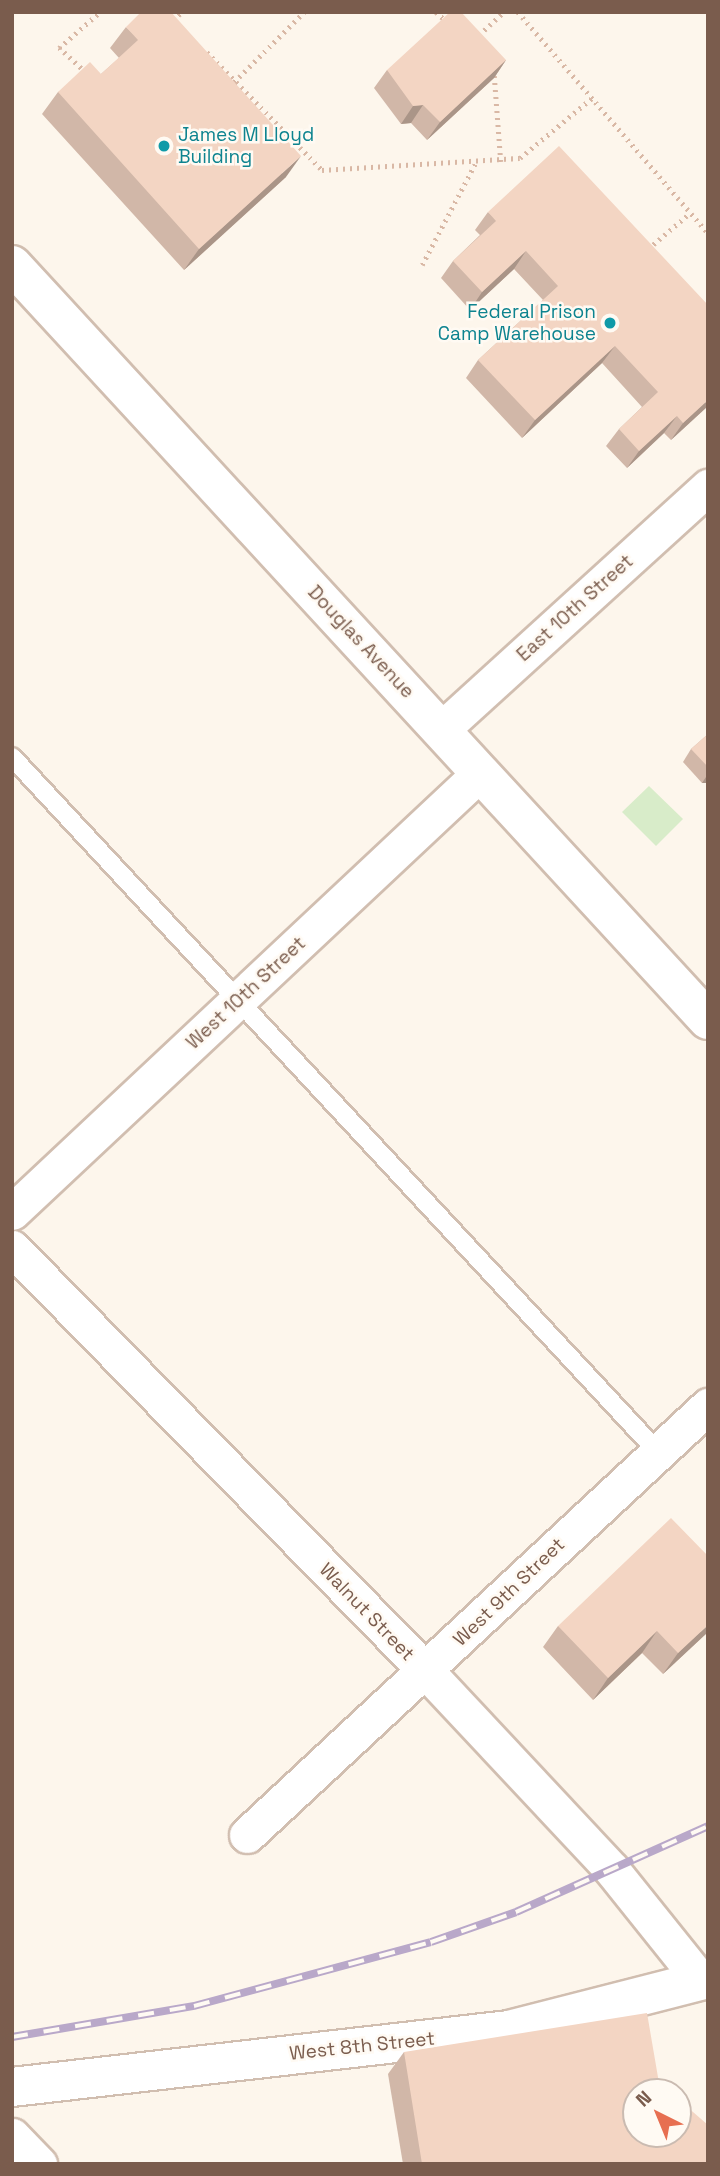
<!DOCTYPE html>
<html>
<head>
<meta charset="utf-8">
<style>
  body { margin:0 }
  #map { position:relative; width:720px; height:2176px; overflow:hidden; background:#fdf6ec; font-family:"Space Grotesk",sans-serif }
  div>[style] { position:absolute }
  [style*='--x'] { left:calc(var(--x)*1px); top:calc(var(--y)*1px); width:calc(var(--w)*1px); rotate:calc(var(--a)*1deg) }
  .green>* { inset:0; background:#d8ecc9 }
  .path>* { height:4.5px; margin-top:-2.25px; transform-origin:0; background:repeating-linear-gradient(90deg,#d9b8a5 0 2px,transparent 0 7px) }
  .roads { filter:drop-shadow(2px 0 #d1beb0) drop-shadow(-2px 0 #d1beb0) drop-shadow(0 2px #d1beb0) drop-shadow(0 -2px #d1beb0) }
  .lane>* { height:18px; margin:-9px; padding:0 9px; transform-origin:9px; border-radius:9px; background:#fff }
  .street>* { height:35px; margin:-17.5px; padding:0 17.5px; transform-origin:17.5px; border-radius:17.5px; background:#fff }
  .secondary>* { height:38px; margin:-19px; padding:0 19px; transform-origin:19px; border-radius:19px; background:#fff }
  .rail>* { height:8px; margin-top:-4px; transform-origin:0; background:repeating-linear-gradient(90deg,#fffaf3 0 16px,#b9a8c9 0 32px); box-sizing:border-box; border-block:2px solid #b9a8c9 }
  .wall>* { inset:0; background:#d1b7a8 }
  .shaded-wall>* { inset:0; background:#aa9588 }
  .building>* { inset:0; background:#f3d5c3 }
  .dots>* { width:19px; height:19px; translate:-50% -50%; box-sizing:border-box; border:4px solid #fffaf3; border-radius:50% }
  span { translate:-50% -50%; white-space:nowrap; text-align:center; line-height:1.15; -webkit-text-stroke:5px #fffaf3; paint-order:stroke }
  .culture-label { font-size:19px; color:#0d838f }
  .left { translate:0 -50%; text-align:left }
  .right { translate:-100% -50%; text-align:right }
  .street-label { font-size:19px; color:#7a5c4d }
  .frame { position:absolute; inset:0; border:14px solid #7a5c4d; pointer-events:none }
  .north { position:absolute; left:622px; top:2078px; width:70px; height:70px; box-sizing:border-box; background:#fffaf3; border:2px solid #cabbb1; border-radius:50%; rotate:317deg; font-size:19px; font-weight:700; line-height:28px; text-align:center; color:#7a5c4d }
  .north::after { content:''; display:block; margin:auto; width:24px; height:32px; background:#e76f51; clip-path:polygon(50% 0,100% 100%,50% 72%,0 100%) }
</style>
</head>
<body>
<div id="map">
  <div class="green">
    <i style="clip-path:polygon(649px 786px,683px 819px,656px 846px,622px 812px)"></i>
  </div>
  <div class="path">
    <i style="--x:436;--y:12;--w:13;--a:42"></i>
    <i style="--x:518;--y:12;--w:291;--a:49.3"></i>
    <i style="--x:173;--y:20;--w:12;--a:-42"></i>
    <i style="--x:479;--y:35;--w:34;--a:-43"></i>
    <i style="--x:207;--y:52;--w:165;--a:45.7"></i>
    <i style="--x:322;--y:170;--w:198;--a:-3.5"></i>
    <i style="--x:520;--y:158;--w:94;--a:-39.8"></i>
    <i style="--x:494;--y:69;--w:93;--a:85.7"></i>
    <i style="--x:86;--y:73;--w:37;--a:-137"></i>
    <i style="--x:59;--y:48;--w:55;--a:-41.3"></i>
    <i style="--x:234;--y:82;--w:99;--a:-45"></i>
    <i style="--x:648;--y:249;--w:55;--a:-40.6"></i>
    <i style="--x:422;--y:265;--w:114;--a:-62.3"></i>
  </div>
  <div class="roads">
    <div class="lane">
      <i style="--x:12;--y:757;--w:947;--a:47.1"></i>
    </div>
    <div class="street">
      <i style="--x:442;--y:729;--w:360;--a:-42.3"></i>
      <i style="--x:12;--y:1212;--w:642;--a:-43.17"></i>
      <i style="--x:12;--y:1248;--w:592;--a:45.62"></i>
      <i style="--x:426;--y:1671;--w:272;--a:46.9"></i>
      <i style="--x:612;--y:1870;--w:142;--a:51.3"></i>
      <i style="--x:247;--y:1835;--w:630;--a:-42.94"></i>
      <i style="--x:12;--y:2136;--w:39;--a:46"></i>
    </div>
    <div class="secondary">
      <i style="--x:12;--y:265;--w:1027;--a:47.33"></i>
      <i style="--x:12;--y:2087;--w:500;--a:-6.54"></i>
      <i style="--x:509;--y:2030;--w:205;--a:-14.4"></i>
    </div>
  </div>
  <div class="rail">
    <i style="--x:12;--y:2037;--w:185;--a:-9.7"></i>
    <i style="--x:194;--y:2006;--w:245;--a:-15.1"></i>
    <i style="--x:431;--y:1942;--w:90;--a:-19.4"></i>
    <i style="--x:516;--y:1912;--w:210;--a:-24.1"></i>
  </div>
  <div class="wall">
    <i style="clip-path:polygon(126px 27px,286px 177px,184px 270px,42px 114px,58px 92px,101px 74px,119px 58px,110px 48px)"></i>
    <i style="clip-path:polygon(506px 60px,494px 78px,427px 140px,411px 123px,401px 124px,374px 88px,387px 70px)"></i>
    <i style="clip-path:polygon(488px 212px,708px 406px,671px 440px,664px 433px,627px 468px,606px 446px,619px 429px,642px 407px,602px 363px,522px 438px,466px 378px,478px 360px,543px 300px,514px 269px,470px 310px,441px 278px,453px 261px,480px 235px,475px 230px)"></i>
    <i style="clip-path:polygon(708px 734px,708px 783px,702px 783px,683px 762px,691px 749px)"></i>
    <i style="clip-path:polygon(558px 1626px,708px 1632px,663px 1674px,642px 1653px,593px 1700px,543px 1647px)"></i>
    <i style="clip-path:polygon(404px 2052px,659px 2083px,708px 2164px,403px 2164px,388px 2074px)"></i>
  </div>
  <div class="shaded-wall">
    <i style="clip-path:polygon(506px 60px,494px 78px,427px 140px,440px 122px)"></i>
    <i style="clip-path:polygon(423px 105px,411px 123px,401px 124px,413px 106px)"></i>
    <i style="clip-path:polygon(301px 156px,286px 177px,184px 270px,199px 249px)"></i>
    <i style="clip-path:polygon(526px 251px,514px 269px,470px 310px,482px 292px)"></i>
    <i style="clip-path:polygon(615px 346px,602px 363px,522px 438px,535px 420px)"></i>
    <i style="clip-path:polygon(708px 400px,708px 406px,671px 440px,683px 423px)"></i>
    <i style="clip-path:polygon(677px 416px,664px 433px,627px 468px,639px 451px)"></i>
    <i style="clip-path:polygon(708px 774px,708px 783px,702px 783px)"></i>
    <i style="clip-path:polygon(708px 1625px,708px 1632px,663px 1674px,678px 1653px)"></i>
    <i style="clip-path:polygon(657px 1631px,642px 1653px,593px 1700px,608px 1678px)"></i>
  </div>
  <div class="building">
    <i style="clip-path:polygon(141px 12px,171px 12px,301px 156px,199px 249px,58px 92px,90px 62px,101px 74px,138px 40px,126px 27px)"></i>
    <i style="clip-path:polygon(450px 12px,461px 12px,506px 60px,440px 122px,423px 105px,413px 106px,387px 70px)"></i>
    <i style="clip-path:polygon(559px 146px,708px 305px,708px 400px,683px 423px,677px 416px,639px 451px,619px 429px,658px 392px,615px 346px,535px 420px,478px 360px,558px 286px,526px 251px,482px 292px,453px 261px,496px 221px,488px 212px)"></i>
    <i style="clip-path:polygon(708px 734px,708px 767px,691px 749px)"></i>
    <i style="clip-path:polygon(671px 1518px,708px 1556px,708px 1625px,678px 1653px,657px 1631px,608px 1678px,558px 1626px)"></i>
    <i style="clip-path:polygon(647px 2013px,659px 2083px,669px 2092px,636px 2092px,636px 2134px,678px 2134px,678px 2099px,708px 2125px,708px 2164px,422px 2164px,404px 2052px)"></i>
  </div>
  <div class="dots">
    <i style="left:164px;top:146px;background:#0f9aa8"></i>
    <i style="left:610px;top:323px;background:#0f9aa8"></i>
  </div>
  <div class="culture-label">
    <span class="left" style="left:178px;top:146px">James M Lloyd<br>Building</span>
    <span class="right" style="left:596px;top:323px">Federal Prison<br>Camp Warehouse</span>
  </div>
  <div class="street-label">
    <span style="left:575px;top:608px;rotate:-42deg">East 10th Street</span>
    <span style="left:361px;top:642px;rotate:47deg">Douglas Avenue</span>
    <span style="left:246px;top:993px;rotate:-43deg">West 10th Street</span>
    <span style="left:509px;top:1592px;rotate:-44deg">West 9th Street</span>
    <span style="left:367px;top:1612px;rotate:46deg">Walnut Street</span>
    <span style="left:362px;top:2046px;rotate:-6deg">West 8th Street</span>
  </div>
  <div class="frame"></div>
  <div class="north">N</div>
</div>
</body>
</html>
